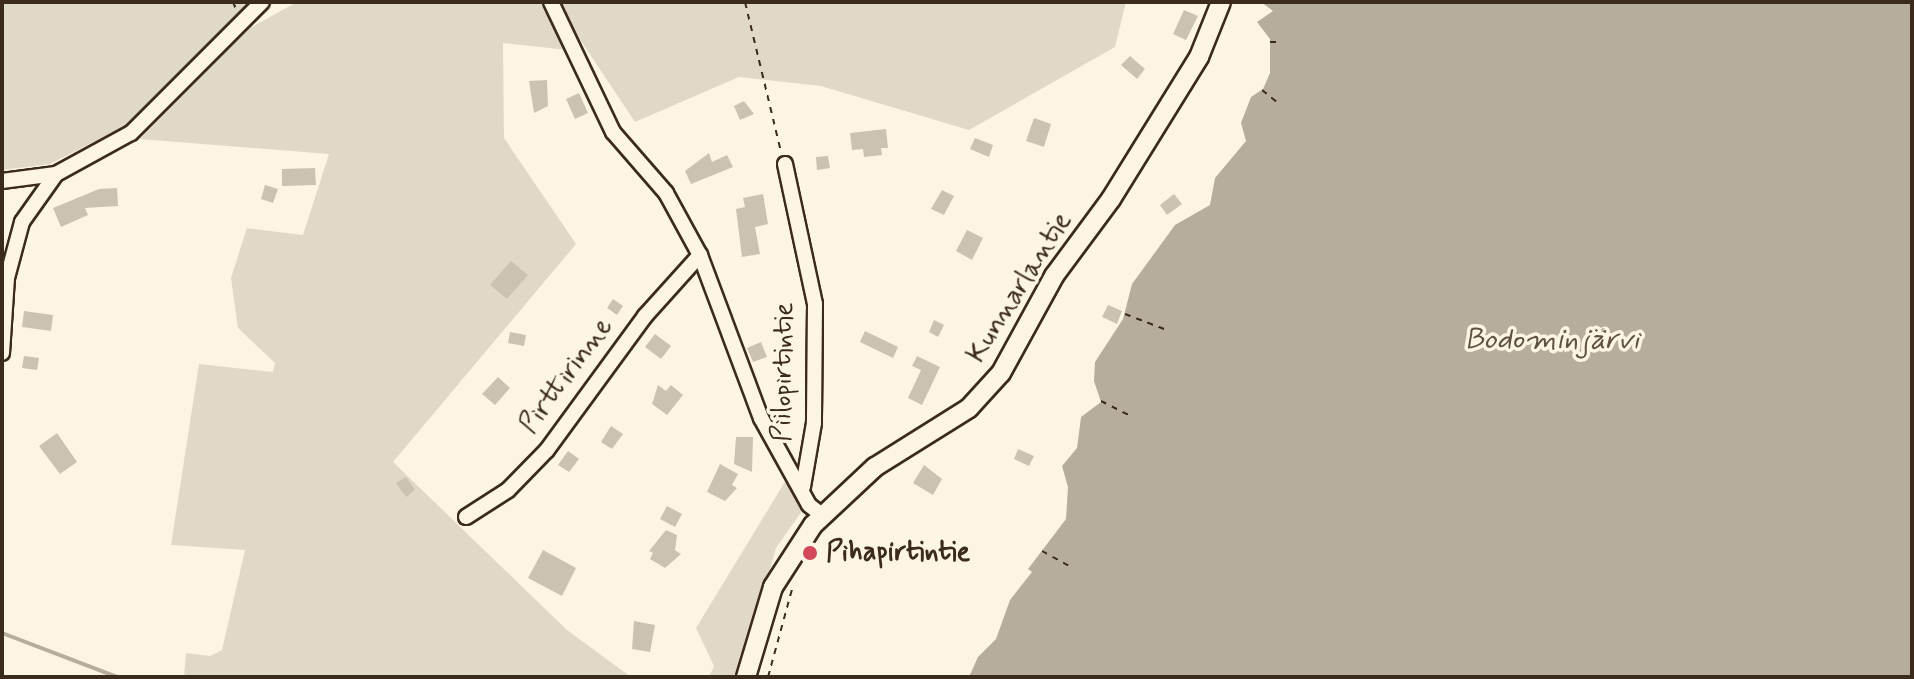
<!DOCTYPE html>
<html>
<head>
<meta charset="utf-8">
<style>
  body { margin:0 }
  #map { position:relative; width:1914px; height:679px; overflow:hidden; background:#fcf5e5; font-family:Mynerve,sans-serif }
  div>[style] { position:absolute }
  [style*='--x'] { left:calc(var(--x)*1px); top:calc(var(--y)*1px); width:calc(var(--w)*1px); rotate:calc(var(--a)*1deg) }
  .green>* { inset:0; background:#e0d8c8 }
  .water>* { inset:0; background:#b7ad9e }
  .stream>* { height:4px; margin:-2px; padding:0 2px; transform-origin:2px; border-radius:2px; background:#b7ad9e }
  .building>* { inset:0; background:#ccc2b3 }
  .path>* { height:2px; margin-top:-1px; transform-origin:0; background:repeating-linear-gradient(90deg,#3b2a1e 0 6px,transparent 0 12px) }
  .roads { filter:drop-shadow(2px 0 #3b2a1e) drop-shadow(-2px 0 #3b2a1e) drop-shadow(0 2px #3b2a1e) drop-shadow(0 -2px #3b2a1e) }
  .minor>* { height:14px; margin:-7px; padding:0 7px; transform-origin:7px; border-radius:7px; background:#fcf5e5 }
  .major>* { height:18px; margin:-9px; padding:0 9px; transform-origin:9px; border-radius:9px; background:#fcf5e5 }
  .dots>* { width:22px; height:22px; translate:-50% -50%; box-sizing:border-box; border:4px solid #fcf5e5; border-radius:50% }
  span { translate:-50% -50%; white-space:nowrap; text-align:center; line-height:1.15; -webkit-text-stroke:7px #fcf5e5; paint-order:stroke }
  .street-label { font-size:28px; color:#3b2a1e }
  .poi-label { font-size:28px; color:#3b2a1e; font-weight:700 }
  .left { translate:0 -50%; text-align:left }
  .water-label { font-size:30px; color:#605144; font-style:italic }
  .frame { position:absolute; inset:0; border:4px solid #3b2a1e; pointer-events:none }
</style>
</head>
<body>
<div id="map">
  <div class="green">
    <i style="clip-path:polygon(2px 2px,250px 2px,127px 125px,50px 164px,2px 170px)"></i>
    <i style="clip-path:polygon(297px 2px,539px 2px,567px 50px,503px 43px,504px 138px,576px 244px,393px 462px,567px 630px,631px 677px,184px 677px,186px 653px,210px 656px,222px 650px,245px 550px,171px 545px,199px 364px,273px 372px,275px 363px,238px 328px,231px 278px,247px 228px,303px 235px,329px 154px,140px 139px,250px 28px)"></i>
    <i style="clip-path:polygon(555px 2px,1126px 2px,1115px 47px,969px 130px,821px 86px,739px 77px,635px 122px)"></i>
    <i style="clip-path:polygon(789px 475px,804px 508px,776px 548px,740px 677px,709px 677px,714px 666px,696px 628px)"></i>
  </div>
  <div class="water">
    <i style="clip-path:polygon(1261px 2px,1912px 2px,1912px 677px,969px 677px,978px 657px,996px 639px,1010px 600px,1032px 572px,1028px 569px,1066px 519px,1068px 487px,1062px 466px,1077px 448px,1081px 417px,1101px 402px,1094px 381px,1095px 362px,1123px 319px,1132px 284px,1175px 225px,1210px 205px,1215px 178px,1246px 141px,1241px 123px,1251px 97px,1263px 89px,1270px 73px,1270px 39px,1257px 22px,1273px 11px)"></i>
  </div>
  <div class="stream">
    <i style="--x:2;--y:633;--w:123;--a:20.9"></i>
  </div>
  <div class="building">
    <i style="clip-path:polygon(1184px 10px,1198px 16px,1186px 40px,1173px 34px)"></i>
    <i style="clip-path:polygon(1130px 56px,1145px 69px,1137px 79px,1121px 65px)"></i>
    <i style="clip-path:polygon(547px 80px,548px 106px,534px 113px,529px 81px)"></i>
    <i style="clip-path:polygon(579px 93px,588px 113px,575px 119px,566px 99px)"></i>
    <i style="clip-path:polygon(744px 101px,754px 114px,740px 120px,734px 106px)"></i>
    <i style="clip-path:polygon(1034px 118px,1051px 124px,1044px 147px,1026px 141px)"></i>
    <i style="clip-path:polygon(886px 129px,888px 148px,881px 148px,882px 155px,864px 157px,863px 149px,852px 150px,850px 133px)"></i>
    <i style="clip-path:polygon(975px 138px,993px 145px,989px 157px,970px 149px)"></i>
    <i style="clip-path:polygon(709px 153px,712px 162px,727px 155px,733px 167px,691px 184px,685px 171px)"></i>
    <i style="clip-path:polygon(828px 156px,830px 168px,817px 170px,816px 157px)"></i>
    <i style="clip-path:polygon(315px 168px,316px 185px,282px 186px,282px 169px)"></i>
    <i style="clip-path:polygon(265px 185px,278px 189px,273px 203px,261px 199px)"></i>
    <i style="clip-path:polygon(117px 188px,118px 206px,85px 208px,88px 215px,61px 227px,53px 208px,99px 189px)"></i>
    <i style="clip-path:polygon(942px 190px,954px 196px,944px 215px,931px 209px)"></i>
    <i style="clip-path:polygon(763px 194px,768px 224px,755px 227px,760px 254px,742px 257px,736px 209px,745px 207px,743px 198px)"></i>
    <i style="clip-path:polygon(1174px 194px,1182px 204px,1167px 215px,1160px 205px)"></i>
    <i style="clip-path:polygon(967px 230px,983px 238px,972px 260px,956px 251px)"></i>
    <i style="clip-path:polygon(511px 261px,528px 275px,507px 299px,490px 285px)"></i>
    <i style="clip-path:polygon(613px 299px,623px 306px,617px 315px,607px 308px)"></i>
    <i style="clip-path:polygon(1108px 305px,1122px 311px,1117px 324px,1102px 317px)"></i>
    <i style="clip-path:polygon(24px 311px,53px 315px,51px 331px,22px 327px)"></i>
    <i style="clip-path:polygon(934px 320px,944px 325px,938px 337px,929px 332px)"></i>
    <i style="clip-path:polygon(865px 331px,898px 347px,893px 358px,860px 342px)"></i>
    <i style="clip-path:polygon(510px 332px,526px 335px,524px 346px,508px 343px)"></i>
    <i style="clip-path:polygon(655px 334px,671px 346px,661px 359px,645px 347px)"></i>
    <i style="clip-path:polygon(761px 342px,767px 357px,753px 362px,747px 348px)"></i>
    <i style="clip-path:polygon(24px 356px,39px 358px,37px 370px,22px 368px)"></i>
    <i style="clip-path:polygon(917px 356px,940px 367px,922px 405px,908px 398px,921px 370px,912px 366px)"></i>
    <i style="clip-path:polygon(498px 377px,510px 388px,495px 405px,482px 394px)"></i>
    <i style="clip-path:polygon(658px 385px,666px 391px,671px 385px,683px 395px,667px 415px,652px 404px)"></i>
    <i style="clip-path:polygon(611px 426px,623px 434px,612px 449px,601px 442px)"></i>
    <i style="clip-path:polygon(57px 433px,77px 462px,60px 474px,39px 446px)"></i>
    <i style="clip-path:polygon(736px 437px,753px 437px,752px 472px,734px 464px)"></i>
    <i style="clip-path:polygon(1018px 449px,1034px 456px,1029px 466px,1014px 459px)"></i>
    <i style="clip-path:polygon(568px 451px,579px 459px,569px 472px,558px 465px)"></i>
    <i style="clip-path:polygon(720px 464px,738px 474px,732px 485px,737px 488px,725px 501px,707px 492px)"></i>
    <i style="clip-path:polygon(924px 465px,942px 479px,933px 495px,913px 483px)"></i>
    <i style="clip-path:polygon(406px 477px,415px 490px,406px 497px,396px 483px)"></i>
    <i style="clip-path:polygon(667px 506px,682px 514px,675px 527px,660px 519px)"></i>
    <i style="clip-path:polygon(666px 530px,677px 535px,675px 550px,681px 554px,665px 568px,650px 559px,653px 553px,649px 551px)"></i>
    <i style="clip-path:polygon(543px 550px,576px 568px,562px 596px,528px 578px)"></i>
    <i style="clip-path:polygon(634px 621px,655px 625px,650px 652px,632px 649px)"></i>
  </div>
  <div class="path">
    <i style="--x:233;--y:2;--w:8;--a:67"></i>
    <i style="--x:745;--y:2;--w:154;--a:76.5"></i>
    <i style="--x:1270;--y:42;--w:9;--a:0"></i>
    <i style="--x:1262;--y:90;--w:21;--a:39"></i>
    <i style="--x:1125;--y:314;--w:42;--a:21"></i>
    <i style="--x:1101;--y:401;--w:33;--a:27"></i>
    <i style="--x:1042;--y:551;--w:35;--a:29"></i>
    <i style="--x:768;--y:677;--w:91;--a:-74.7"></i>
  </div>
  <div class="roads">
    <div class="minor">
      <i style="--x:551;--y:2;--w:144;--a:64.5"></i>
      <i style="--x:613;--y:132;--w:81;--a:49"></i>
      <i style="--x:666;--y:193;--w:71;--a:61.3"></i>
      <i style="--x:700;--y:255;--w:174;--a:69.5"></i>
      <i style="--x:761;--y:418;--w:99;--a:61.1"></i>
      <i style="--x:809;--y:505;--w:16;--a:38"></i>
      <i style="--x:785;--y:164;--w:143;--a:77.9"></i>
      <i style="--x:815;--y:304;--w:119;--a:90.5"></i>
      <i style="--x:814;--y:423;--w:65;--a:99.8"></i>
      <i style="--x:2;--y:181;--w:54;--a:-7.4"></i>
      <i style="--x:56;--y:174;--w:85;--a:-28.7"></i>
      <i style="--x:131;--y:133;--w:185;--a:-45"></i>
      <i style="--x:2;--y:353;--w:75;--a:-86.2"></i>
      <i style="--x:7;--y:278;--w:58;--a:-75"></i>
      <i style="--x:22;--y:222;--w:59;--a:-54.7"></i>
      <i style="--x:466;--y:517;--w:50;--a:-32.7"></i>
      <i style="--x:508;--y:490;--w:56;--a:-45.7"></i>
      <i style="--x:547;--y:450;--w:166;--a:-53.8"></i>
      <i style="--x:645;--y:316;--w:82;--a:-48"></i>
    </div>
    <div class="major">
      <i style="--x:746;--y:677;--w:94;--a:-73.3"></i>
      <i style="--x:773;--y:587;--w:74;--a:-57.2"></i>
      <i style="--x:813;--y:525;--w:85;--a:-43.1"></i>
      <i style="--x:875;--y:467;--w:111;--a:-32.1"></i>
      <i style="--x:969;--y:408;--w:47;--a:-47.6"></i>
      <i style="--x:1001;--y:373;--w:111;--a:-61.3"></i>
      <i style="--x:1054;--y:276;--w:96;--a:-53.5"></i>
      <i style="--x:1111;--y:199;--w:167;--a:-58.2"></i>
      <i style="--x:1199;--y:57;--w:59;--a:-68.2"></i>
    </div>
  </div>
  <div class="dots">
    <i style="left:810px;top:553px;background:#d1495b"></i>
  </div>
  <div class="street-label">
    <span style="left:1020px;top:288px;rotate:-58deg">Kunnarlantie</span>
    <span style="left:784px;top:372px;rotate:-89deg">Piilopirtintie</span>
    <span style="left:567px;top:376px;rotate:-53deg">Pirttirinne</span>
  </div>
  <div class="poi-label">
    <span class="left" style="left:826px;top:553px">Pihapirtintie</span>
  </div>
  <div class="water-label">
    <span style="left:1552px;top:340px">Bodominjärvi</span>
  </div>
  <div class="frame"></div>
</div>
</body>
</html>
